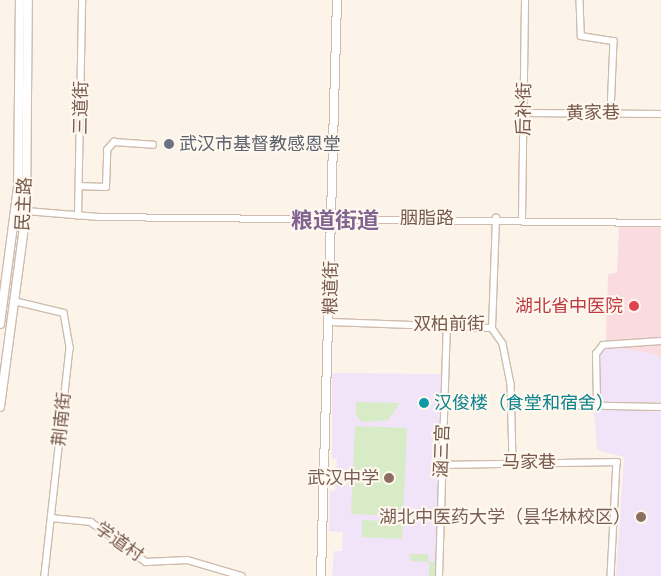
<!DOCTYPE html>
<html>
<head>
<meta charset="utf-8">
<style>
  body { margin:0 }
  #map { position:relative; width:661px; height:576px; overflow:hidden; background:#fcf4e8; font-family:"Public Sans","Noto Sans SC",sans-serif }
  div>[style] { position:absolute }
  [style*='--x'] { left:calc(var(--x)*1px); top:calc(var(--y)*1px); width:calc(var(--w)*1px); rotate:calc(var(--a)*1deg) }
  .education>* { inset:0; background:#f1e4f9 }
  .medical>* { inset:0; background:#fadbe0 }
  .green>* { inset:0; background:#d6ebc6 }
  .roads { filter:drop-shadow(1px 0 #cfbcae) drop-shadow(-1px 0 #cfbcae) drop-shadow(0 1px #cfbcae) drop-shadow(0 -1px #cfbcae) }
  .street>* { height:5.5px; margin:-2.75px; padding:0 2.75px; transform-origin:2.75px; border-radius:2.75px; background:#fff }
  .secondary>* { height:8px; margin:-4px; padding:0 4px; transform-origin:4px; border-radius:4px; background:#fff }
  .dots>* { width:14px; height:14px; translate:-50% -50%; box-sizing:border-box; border:2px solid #fff8ef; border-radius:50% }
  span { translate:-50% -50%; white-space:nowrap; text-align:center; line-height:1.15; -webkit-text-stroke:4px #fff8ef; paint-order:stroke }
  .street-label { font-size:18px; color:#775a4c }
  .worship-label { font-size:18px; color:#5b616d }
  .left { translate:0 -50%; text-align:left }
  .health-label { font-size:18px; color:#be3a42 }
  .right { translate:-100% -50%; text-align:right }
  .culture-label { font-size:18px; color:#0d838f }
  .education-label { font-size:18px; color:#785e54 }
  .district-label { font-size:22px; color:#826493; font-weight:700 }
</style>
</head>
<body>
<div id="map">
  <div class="education">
    <i style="clip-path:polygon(608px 346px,656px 354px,661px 360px,661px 576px,616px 576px,624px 457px,597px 450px,593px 402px,592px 364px)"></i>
    <i style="clip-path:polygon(332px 373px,445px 374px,439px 576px,332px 576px,334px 551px,342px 551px,343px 532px,329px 531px,330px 491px,335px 491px,337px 458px,332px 459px)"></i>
  </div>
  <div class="medical">
    <i style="clip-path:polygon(619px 226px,661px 227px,661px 360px,656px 354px,608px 346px,606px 339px,608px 274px,617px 273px)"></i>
  </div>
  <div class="green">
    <i style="clip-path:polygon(356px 402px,400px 403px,388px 420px,362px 422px,356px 415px)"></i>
    <i style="clip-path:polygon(355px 426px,407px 428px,403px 516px,351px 514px)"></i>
    <i style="clip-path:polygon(362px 520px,403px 522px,402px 539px,362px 537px)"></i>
    <i style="clip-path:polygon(410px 554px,428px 554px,429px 562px,439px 561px,439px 576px,429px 576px,429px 562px,411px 561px)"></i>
  </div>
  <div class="roads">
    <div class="street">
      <i style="--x:580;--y:0;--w:36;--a:88"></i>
      <i style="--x:581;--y:36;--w:33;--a:9"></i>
      <i style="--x:614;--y:41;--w:72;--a:92.4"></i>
      <i style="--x:524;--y:113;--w:137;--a:0.4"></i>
      <i style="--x:79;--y:186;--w:27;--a:2"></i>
      <i style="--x:106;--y:187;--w:37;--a:-88"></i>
      <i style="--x:107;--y:150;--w:11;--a:-49"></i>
      <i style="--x:114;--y:142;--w:39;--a:4"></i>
      <i style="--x:14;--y:210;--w:85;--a:4.7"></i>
      <i style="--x:99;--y:217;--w:562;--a:0.61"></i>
      <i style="--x:78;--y:216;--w:216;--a:-88.9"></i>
      <i style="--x:522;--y:218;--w:218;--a:-89.2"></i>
      <i style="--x:14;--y:301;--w:51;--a:13.5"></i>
      <i style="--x:64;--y:313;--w:36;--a:80"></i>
      <i style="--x:70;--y:348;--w:229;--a:96.3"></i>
      <i style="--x:331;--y:322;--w:161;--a:2.1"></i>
      <i style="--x:492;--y:328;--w:19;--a:55"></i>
      <i style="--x:503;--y:344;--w:41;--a:78.7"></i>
      <i style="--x:511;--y:384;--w:78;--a:88.5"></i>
      <i style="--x:492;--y:328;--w:110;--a:-87.9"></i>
      <i style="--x:597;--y:402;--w:48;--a:-91.2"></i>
      <i style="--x:596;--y:354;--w:11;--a:-52"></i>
      <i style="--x:603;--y:345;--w:58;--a:-3.9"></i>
      <i style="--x:513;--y:404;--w:148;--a:1.2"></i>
      <i style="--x:442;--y:465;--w:175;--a:-1"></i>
      <i style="--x:617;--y:462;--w:114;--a:93"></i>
      <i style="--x:51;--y:518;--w:40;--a:5.7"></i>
      <i style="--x:91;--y:522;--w:68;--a:36"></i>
      <i style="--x:146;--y:562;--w:41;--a:-2.8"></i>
      <i style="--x:187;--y:560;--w:57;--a:16.2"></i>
      <i style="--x:439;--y:576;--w:250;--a:-88.2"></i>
    </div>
    <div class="secondary">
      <i style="--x:0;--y:324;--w:137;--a:-82.5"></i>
      <i style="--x:18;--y:188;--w:188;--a:-89.4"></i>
      <i style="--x:0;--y:407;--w:198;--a:-82.4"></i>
      <i style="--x:26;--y:211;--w:211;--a:-89.5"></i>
      <i style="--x:321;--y:576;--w:576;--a:-88.41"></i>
    </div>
  </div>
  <div class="dots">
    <i style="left:169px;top:144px;background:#6b7280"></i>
    <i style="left:634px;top:306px;background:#e0444e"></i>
    <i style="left:424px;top:403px;background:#0f9aa8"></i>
    <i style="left:389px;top:478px;background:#8d6e63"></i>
    <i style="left:641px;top:517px;background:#8d6e63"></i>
  </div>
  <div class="street-label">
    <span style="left:81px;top:108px;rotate:-89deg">三道街</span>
    <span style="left:524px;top:109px;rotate:-89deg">后补街</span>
    <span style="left:593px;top:113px;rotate:-1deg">黄家巷</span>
    <span style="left:24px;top:204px;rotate:-87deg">民主路</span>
    <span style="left:427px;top:218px">胭脂路</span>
    <span style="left:331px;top:288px;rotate:-89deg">粮道街</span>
    <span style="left:449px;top:324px">双柏前街</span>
    <span style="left:62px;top:419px;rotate:-84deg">荆南街</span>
    <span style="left:442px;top:451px;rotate:-88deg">涵三宫</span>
    <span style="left:529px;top:462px">马家巷</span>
    <span style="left:119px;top:542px;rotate:35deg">学道村</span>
  </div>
  <div class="worship-label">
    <span class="left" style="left:179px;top:144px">武汉市基督教感恩堂</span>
  </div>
  <div class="health-label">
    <span class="right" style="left:623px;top:306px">湖北省中医院</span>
  </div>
  <div class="culture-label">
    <span class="left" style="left:434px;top:403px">汉俊楼（食堂和宿舍）</span>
  </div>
  <div class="education-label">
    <span class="right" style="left:379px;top:478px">武汉中学</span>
    <span class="right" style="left:631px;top:517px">湖北中医药大学（昙华林校区）</span>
  </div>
  <div class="district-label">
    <span style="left:335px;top:221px">粮道街道</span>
  </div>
</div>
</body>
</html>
